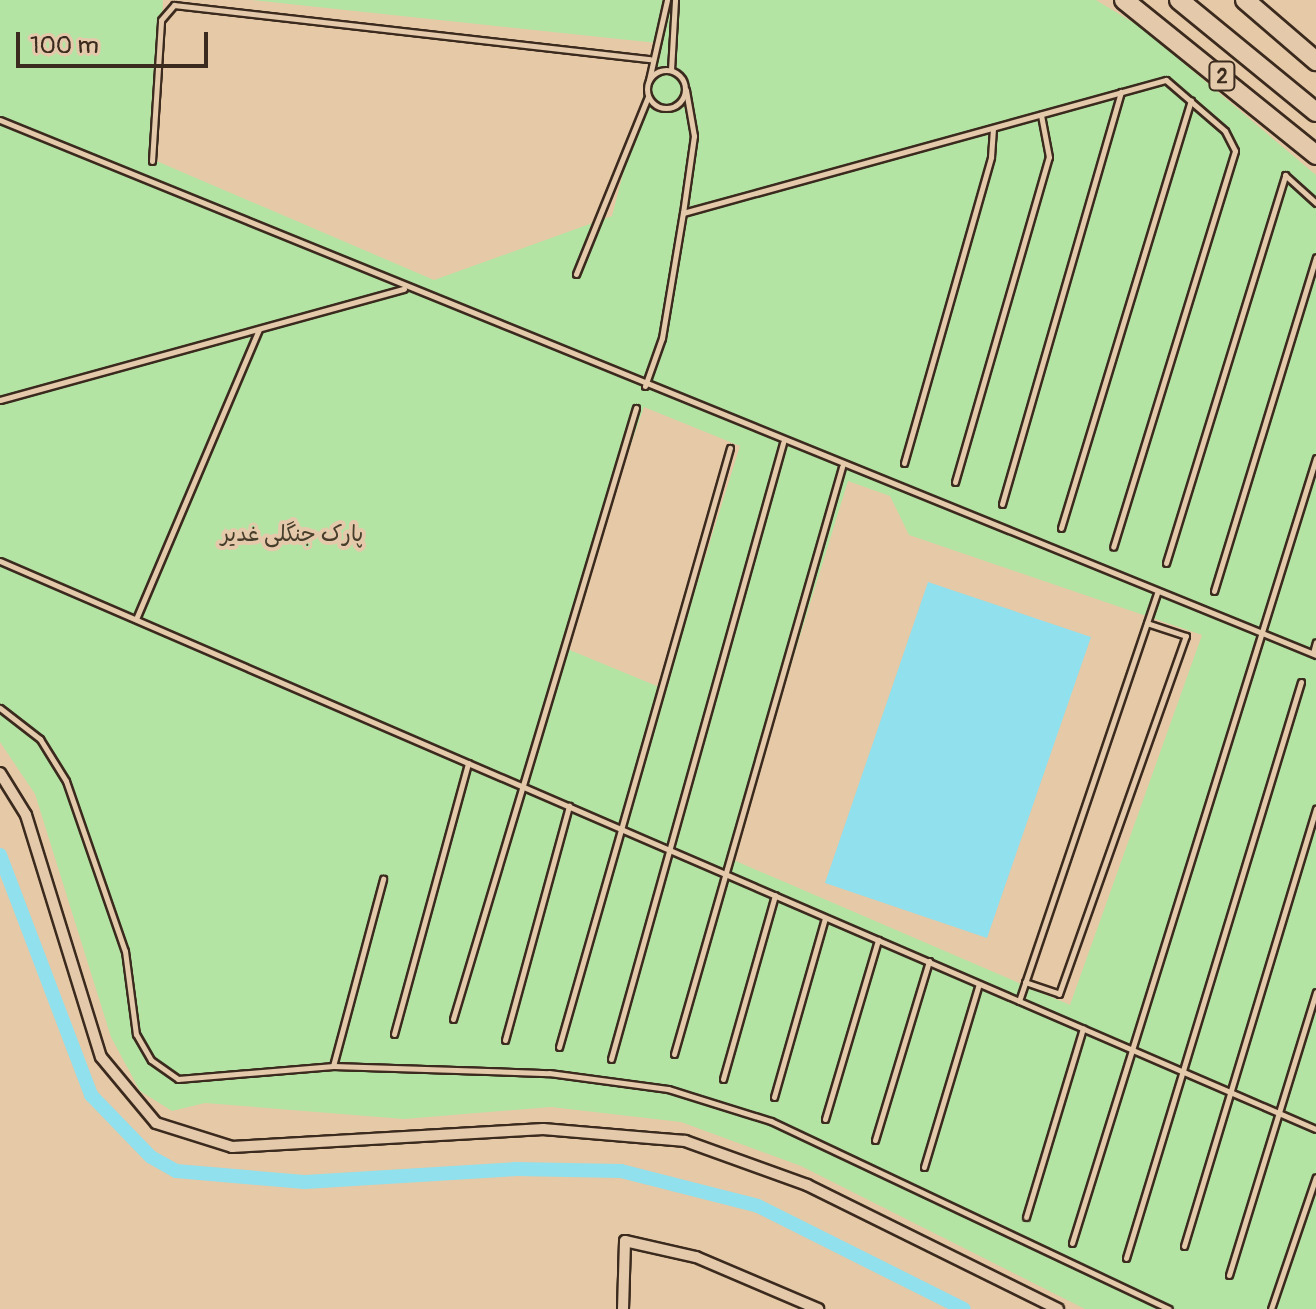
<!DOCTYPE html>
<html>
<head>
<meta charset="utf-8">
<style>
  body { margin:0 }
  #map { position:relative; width:1316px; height:1309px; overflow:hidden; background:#e6c9a6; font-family:Pangolin,"Playpen Sans Arabic",sans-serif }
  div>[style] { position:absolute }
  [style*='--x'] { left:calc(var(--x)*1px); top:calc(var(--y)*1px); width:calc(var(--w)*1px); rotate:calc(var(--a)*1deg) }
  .green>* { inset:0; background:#b3e4a4 }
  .water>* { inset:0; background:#90e0ed }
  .canal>* { height:14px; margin:-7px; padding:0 7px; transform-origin:7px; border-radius:7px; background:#90e0ed }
  .roads { filter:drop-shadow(2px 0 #3b2a1e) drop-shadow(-2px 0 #3b2a1e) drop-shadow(0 2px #3b2a1e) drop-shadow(0 -2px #3b2a1e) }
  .lane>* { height:5px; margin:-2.5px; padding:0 2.5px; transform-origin:2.5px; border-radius:2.5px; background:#e4c9ab }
  .lane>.ring { margin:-2.5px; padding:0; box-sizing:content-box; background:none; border:5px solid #e4c9ab; border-radius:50% }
  .street>* { height:10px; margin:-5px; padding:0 5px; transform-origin:5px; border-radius:5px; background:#e4c9ab }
  .highway>* { height:18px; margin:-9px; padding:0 9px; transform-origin:9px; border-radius:9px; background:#e4c9ab }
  span { translate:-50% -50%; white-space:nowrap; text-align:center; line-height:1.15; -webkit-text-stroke:8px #e4c9ab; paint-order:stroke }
  .shield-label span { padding:2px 6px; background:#e4c9ab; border:2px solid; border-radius:6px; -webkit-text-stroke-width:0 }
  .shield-label { font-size:20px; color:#3b2a1e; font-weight:700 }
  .park-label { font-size:22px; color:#473d2b }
  .scale { position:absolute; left:16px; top:32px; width:192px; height:36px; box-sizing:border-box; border:4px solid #3b2a1e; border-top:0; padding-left:10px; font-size:24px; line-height:28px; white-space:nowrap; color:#3b2a1e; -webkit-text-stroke:6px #e4c9ab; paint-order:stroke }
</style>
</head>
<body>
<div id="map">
  <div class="green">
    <i style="clip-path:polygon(evenodd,0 0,163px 0,154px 160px,434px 280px,612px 216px,657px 43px,252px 0,1096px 0,1142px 28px,1316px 175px,1316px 1309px,1085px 1309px,801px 1166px,681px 1122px,551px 1107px,404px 1119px,205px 1103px,172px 1111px,140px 1091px,111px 1037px,35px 794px,0 742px,0 0,644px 407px,740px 446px,664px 689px,560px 646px,644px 407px,0 0,848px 481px,890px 496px,909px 535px,1202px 635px,1070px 1005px,731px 859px,848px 481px)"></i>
  </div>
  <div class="water">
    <i style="clip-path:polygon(928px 582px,1091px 637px,987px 938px,825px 883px)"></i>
  </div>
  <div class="canal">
    <i style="--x:0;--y:855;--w:257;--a:69.2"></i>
    <i style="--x:91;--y:1095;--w:86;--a:45.9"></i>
    <i style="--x:151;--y:1157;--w:29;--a:29"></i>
    <i style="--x:176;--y:1171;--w:129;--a:4.9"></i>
    <i style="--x:305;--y:1182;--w:210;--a:-3.5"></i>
    <i style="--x:515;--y:1169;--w:106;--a:1.1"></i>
    <i style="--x:621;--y:1171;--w:141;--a:14.3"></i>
    <i style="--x:758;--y:1206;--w:230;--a:26.6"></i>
  </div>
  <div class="roads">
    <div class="lane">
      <i class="ring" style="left:647px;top:70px;width:33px;height:33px"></i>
      <i style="--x:671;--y:70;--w:70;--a:-86.7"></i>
      <i style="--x:649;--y:80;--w:82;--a:-77.3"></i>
      <i style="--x:0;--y:120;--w:1421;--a:22.12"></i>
      <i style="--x:152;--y:161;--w:141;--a:-86.3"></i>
      <i style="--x:161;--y:20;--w:20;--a:-49"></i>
      <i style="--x:174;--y:5;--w:479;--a:6.5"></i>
      <i style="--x:683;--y:213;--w:501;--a:-15.4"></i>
      <i style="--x:1166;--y:80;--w:78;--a:40.8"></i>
      <i style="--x:1225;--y:131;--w:22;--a:63"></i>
      <i style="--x:1235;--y:151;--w:414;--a:107.1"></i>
      <i style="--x:576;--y:274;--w:191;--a:-67.9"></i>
      <i style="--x:645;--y:386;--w:51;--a:-70.5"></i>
      <i style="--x:662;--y:338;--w:127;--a:-80.5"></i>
      <i style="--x:683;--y:213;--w:78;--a:-81.9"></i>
      <i style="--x:694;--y:136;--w:47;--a:-99.9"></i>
      <i style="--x:0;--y:400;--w:419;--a:-15.4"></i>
      <i style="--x:904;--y:463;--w:318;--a:-74.1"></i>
      <i style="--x:991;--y:157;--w:29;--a:-86"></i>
      <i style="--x:955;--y:482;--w:338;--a:-73.9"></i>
      <i style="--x:1049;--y:157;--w:43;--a:-100.8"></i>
      <i style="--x:1002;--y:504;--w:429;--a:-73.9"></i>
      <i style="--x:1061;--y:528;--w:447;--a:-73.1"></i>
      <i style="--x:0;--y:561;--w:1433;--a:23.35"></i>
      <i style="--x:1166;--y:563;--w:406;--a:-72.9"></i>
      <i style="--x:1285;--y:175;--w:42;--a:42.1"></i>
      <i style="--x:1214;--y:591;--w:349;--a:-73"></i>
      <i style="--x:136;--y:619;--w:315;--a:-67"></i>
      <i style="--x:1313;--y:653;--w:11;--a:-75"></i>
      <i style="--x:0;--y:708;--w:51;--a:37.8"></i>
      <i style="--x:40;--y:739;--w:49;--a:58.2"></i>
      <i style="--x:66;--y:781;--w:180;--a:70.9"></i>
      <i style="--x:125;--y:951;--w:84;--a:82.5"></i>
      <i style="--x:136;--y:1034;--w:30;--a:60"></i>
      <i style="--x:151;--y:1060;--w:33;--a:35"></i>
      <i style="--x:178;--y:1079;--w:156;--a:-4.8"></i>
      <i style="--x:333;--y:1066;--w:216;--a:1.9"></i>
      <i style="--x:549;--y:1073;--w:120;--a:7.7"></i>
      <i style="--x:668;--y:1089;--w:108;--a:17.3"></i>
      <i style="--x:771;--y:1121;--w:440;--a:25.3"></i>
      <i style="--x:1025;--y:982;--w:36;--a:19"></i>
      <i style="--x:1059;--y:994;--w:380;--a:-70.5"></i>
      <i style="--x:1186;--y:636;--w:41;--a:-161.6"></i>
      <i style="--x:1019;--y:1001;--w:431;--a:-71.3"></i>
      <i style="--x:453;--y:1019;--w:638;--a:-73.33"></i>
      <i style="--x:394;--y:1034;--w:281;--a:-74.7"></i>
      <i style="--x:505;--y:1040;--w:243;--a:-74.7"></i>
      <i style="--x:559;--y:1047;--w:623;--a:-74.07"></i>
      <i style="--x:674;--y:1054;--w:611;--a:-74.03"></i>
      <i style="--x:611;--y:1059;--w:640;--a:-74.4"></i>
      <i style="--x:333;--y:1066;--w:194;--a:-75"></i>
      <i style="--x:723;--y:1079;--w:191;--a:-74.2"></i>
      <i style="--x:774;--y:1097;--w:186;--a:-74.1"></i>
      <i style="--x:825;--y:1119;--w:187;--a:-73.5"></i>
      <i style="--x:875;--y:1140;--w:187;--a:-73.2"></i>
      <i style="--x:924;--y:1167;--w:191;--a:-73.3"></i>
      <i style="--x:1026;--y:1217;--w:197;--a:-73.2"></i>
      <i style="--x:1072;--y:1243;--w:822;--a:-72.73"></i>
      <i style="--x:1184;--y:1246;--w:457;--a:-73.2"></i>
      <i style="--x:1126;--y:1258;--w:602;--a:-73.1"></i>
      <i style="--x:1229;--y:1275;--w:296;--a:-72.9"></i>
      <i style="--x:1271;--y:1309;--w:139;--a:-71.2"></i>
    </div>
    <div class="street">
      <i style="--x:0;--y:773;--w:49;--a:58.2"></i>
      <i style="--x:26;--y:815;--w:253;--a:72.8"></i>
      <i style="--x:101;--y:1057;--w:86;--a:50.2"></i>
      <i style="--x:156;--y:1123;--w:80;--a:17.5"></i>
      <i style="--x:232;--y:1147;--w:312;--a:-3.3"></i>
      <i style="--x:543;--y:1129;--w:143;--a:4.8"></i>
      <i style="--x:685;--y:1141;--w:130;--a:19.8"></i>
      <i style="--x:807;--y:1185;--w:280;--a:26.3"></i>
      <i style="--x:623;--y:1309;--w:68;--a:-88.3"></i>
      <i style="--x:625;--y:1241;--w:73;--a:12.7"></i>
      <i style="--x:696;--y:1257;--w:133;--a:23.1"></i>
    </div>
    <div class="highway">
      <i style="--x:1124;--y:0;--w:247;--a:38.9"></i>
      <i style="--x:1179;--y:0;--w:177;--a:39.3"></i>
      <i style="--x:1245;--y:0;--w:94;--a:40.7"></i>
    </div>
  </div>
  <div class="shield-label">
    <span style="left:1222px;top:76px">2</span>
  </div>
  <div class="park-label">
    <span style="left:292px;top:535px">پارک جنگلی غدیر</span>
  </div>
  <div class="scale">100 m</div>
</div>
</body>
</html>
